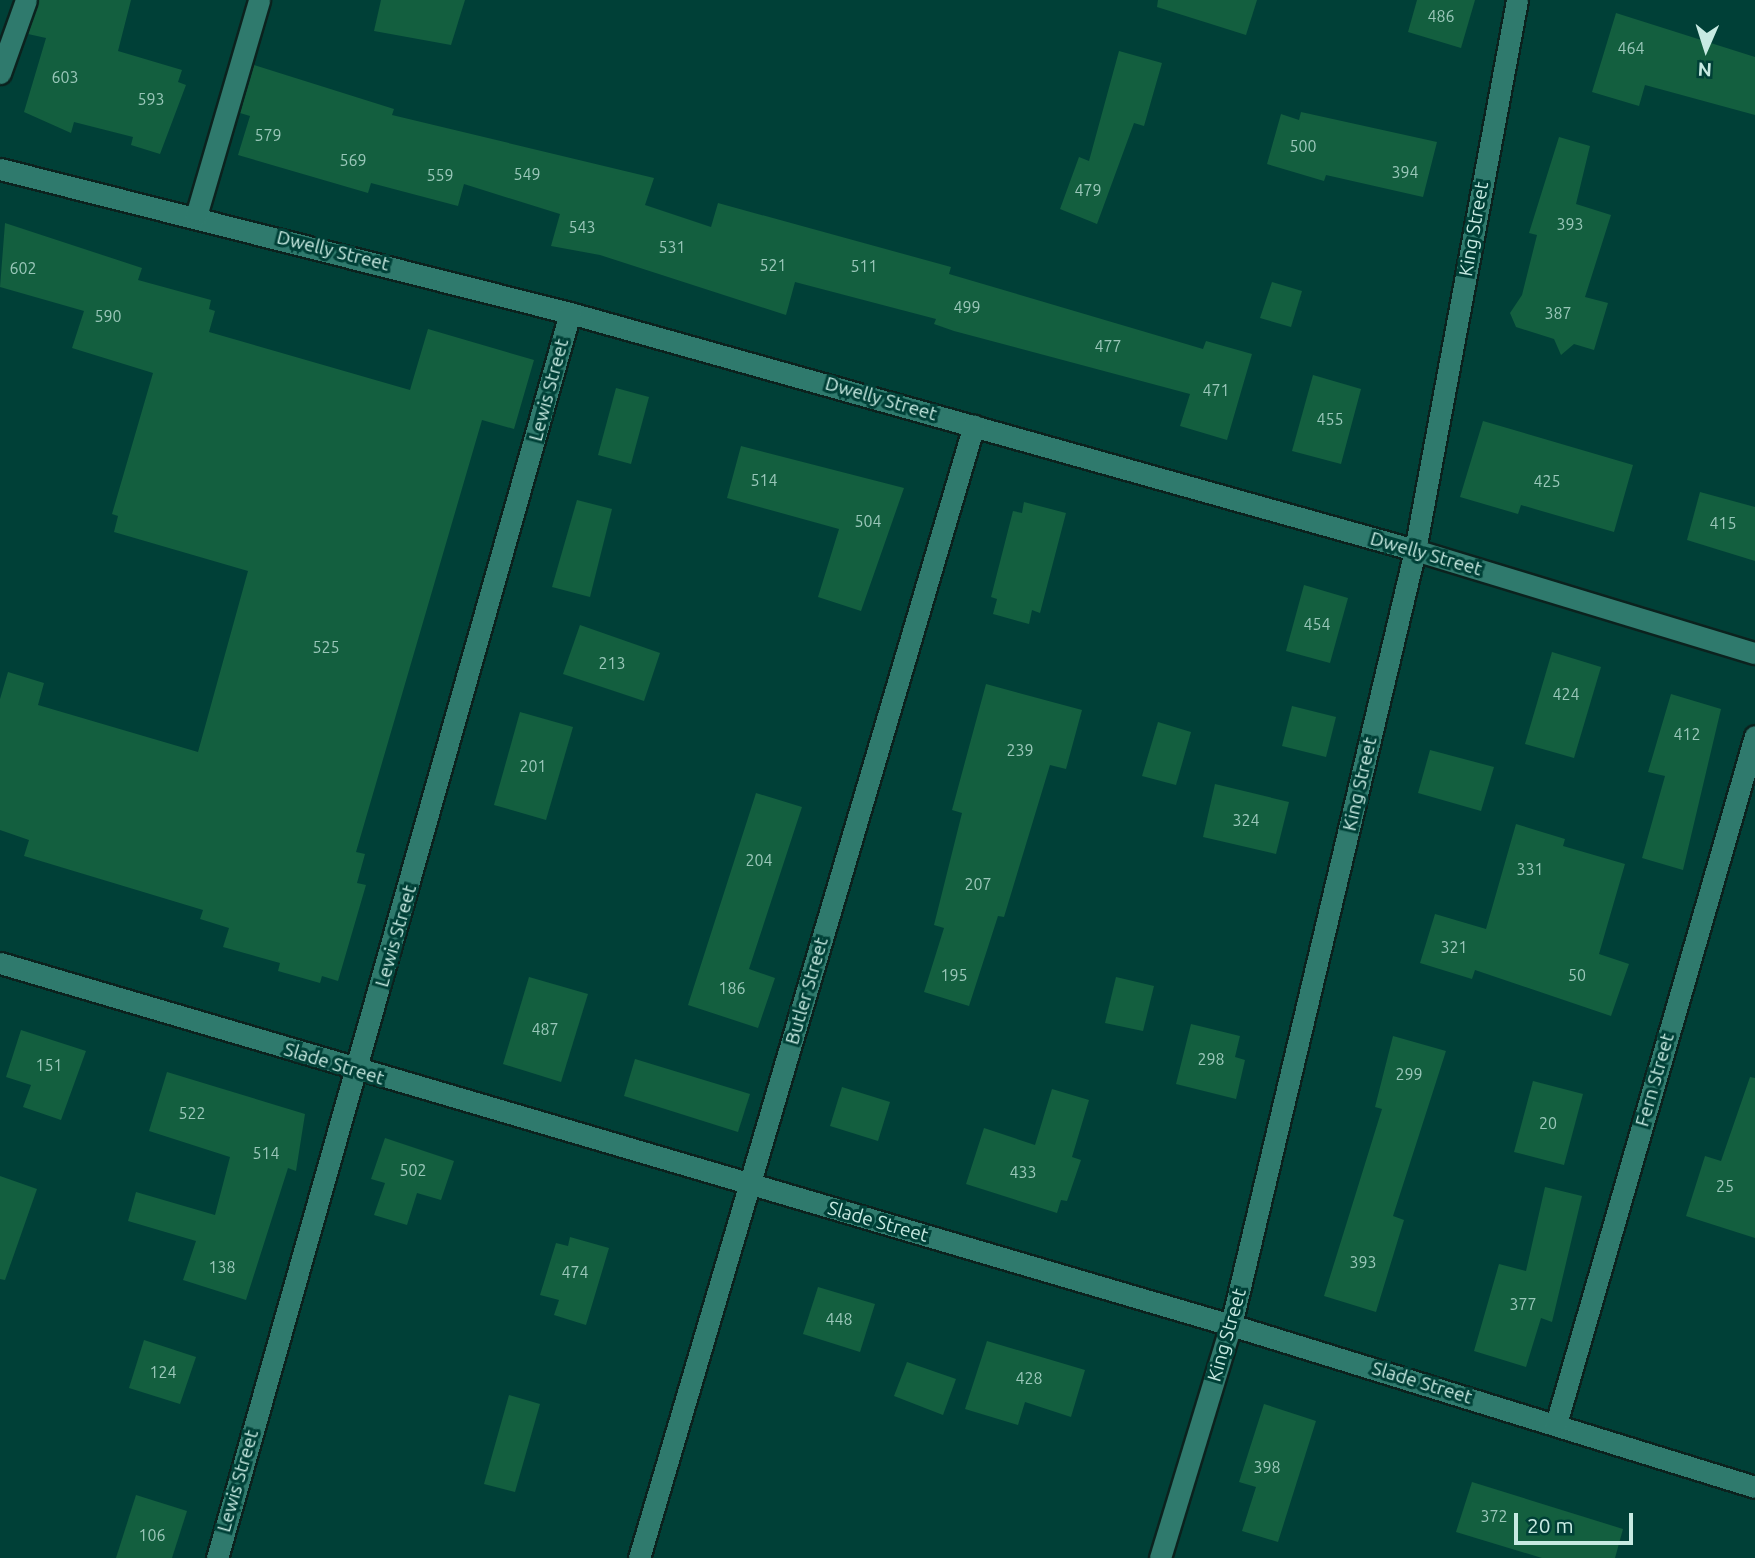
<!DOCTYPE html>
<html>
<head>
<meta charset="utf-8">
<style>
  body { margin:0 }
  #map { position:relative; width:1755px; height:1558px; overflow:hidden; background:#004037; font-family:Ubuntu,sans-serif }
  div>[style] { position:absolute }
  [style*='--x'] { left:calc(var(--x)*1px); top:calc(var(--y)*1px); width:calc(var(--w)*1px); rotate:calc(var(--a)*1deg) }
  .building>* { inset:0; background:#135f3f }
  .roads { filter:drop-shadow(2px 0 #0b221e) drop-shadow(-2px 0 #0b221e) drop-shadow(0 2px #0b221e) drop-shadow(0 -2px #0b221e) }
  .street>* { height:21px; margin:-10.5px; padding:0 10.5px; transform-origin:10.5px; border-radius:10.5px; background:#2f7a6d }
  span { translate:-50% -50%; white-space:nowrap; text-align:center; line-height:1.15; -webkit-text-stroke:6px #004037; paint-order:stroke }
  .number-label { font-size:16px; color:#9ac7b9 }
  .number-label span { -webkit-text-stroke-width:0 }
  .street-label { font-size:19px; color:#c7eae2 }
  .north { position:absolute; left:1671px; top:14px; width:70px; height:70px; -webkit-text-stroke:5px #004037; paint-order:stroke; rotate:183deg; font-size:19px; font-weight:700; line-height:28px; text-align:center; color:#c7eae2 }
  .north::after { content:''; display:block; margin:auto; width:24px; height:32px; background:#c7eae2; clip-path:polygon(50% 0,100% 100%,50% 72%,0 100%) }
  .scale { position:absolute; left:1514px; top:1513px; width:119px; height:32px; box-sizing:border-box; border:4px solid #c7eae2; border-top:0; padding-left:9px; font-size:21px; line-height:24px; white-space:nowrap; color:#c7eae2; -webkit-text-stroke:5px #004037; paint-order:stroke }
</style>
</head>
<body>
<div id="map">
  <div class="building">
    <i style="clip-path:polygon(39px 0,131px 0,118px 51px,182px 70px,178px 82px,186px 85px,160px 154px,131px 145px,133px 137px,74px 122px,71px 133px,24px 112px,46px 38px,28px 34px)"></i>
    <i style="clip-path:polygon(381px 0,465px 0,451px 45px,374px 31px)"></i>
    <i style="clip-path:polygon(1158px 0,1257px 0,1246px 35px,1157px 7px)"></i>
    <i style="clip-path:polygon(1417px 0,1475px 0,1461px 48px,1408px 32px)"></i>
    <i style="clip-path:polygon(1616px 13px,1755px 57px,1755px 115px,1645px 85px,1639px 106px,1592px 92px)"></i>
    <i style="clip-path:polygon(1119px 51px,1162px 63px,1144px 126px,1134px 123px,1097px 224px,1060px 209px,1079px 157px,1089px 161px)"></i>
    <i style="clip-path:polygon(254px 65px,394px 109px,392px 115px,654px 178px,645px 205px,711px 227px,718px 203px,951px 267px,949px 274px,1203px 349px,1206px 341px,1252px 354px,1227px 440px,1180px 426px,1190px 394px,954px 331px,934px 324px,936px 319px,795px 282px,786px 315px,600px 255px,551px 246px,560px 214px,464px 184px,458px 206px,371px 183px,368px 193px,238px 155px,250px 116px,240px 113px)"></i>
    <i style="clip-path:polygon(1301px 112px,1437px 142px,1423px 197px,1326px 175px,1324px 181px,1267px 164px,1281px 114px,1299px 120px)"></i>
    <i style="clip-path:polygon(1559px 137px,1590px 146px,1576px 204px,1611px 215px,1585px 297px,1608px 303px,1594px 350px,1574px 344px,1561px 355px,1554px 339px,1516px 327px,1510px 313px,1522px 295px,1537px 235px,1529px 233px)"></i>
    <i style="clip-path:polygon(5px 223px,142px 268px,138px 280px,211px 300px,209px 309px,215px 311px,209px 332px,410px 390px,428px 329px,534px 360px,514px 429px,482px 420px,356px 852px,365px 854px,357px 883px,366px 885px,338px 981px,322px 976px,320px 983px,278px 971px,280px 963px,223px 947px,229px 928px,200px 919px,203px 910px,24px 856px,29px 840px,0 830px,0 699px,8px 672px,44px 683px,38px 705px,198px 752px,248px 571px,114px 532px,118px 516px,112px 514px,153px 373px,72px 348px,84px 311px,0 287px)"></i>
    <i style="clip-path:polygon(1272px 282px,1302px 291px,1291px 327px,1260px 318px)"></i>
    <i style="clip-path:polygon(1313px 375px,1361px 389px,1341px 464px,1292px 451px)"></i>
    <i style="clip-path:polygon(616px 388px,649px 397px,631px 464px,598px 455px)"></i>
    <i style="clip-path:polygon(1483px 421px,1633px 465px,1614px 532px,1521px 505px,1518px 514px,1460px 497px)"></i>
    <i style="clip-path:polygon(741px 446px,904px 488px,861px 611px,818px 597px,839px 529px,727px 498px)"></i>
    <i style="clip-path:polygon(1700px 492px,1755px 507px,1755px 561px,1687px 540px)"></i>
    <i style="clip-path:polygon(577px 500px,612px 509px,590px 597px,552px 587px)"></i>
    <i style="clip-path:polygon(1024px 502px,1066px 513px,1040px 613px,1032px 610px,1029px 624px,993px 614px,997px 599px,991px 597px,1013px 511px,1022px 513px)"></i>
    <i style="clip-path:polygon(1304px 585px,1348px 598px,1330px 663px,1286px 651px)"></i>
    <i style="clip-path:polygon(580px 625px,660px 653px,644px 701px,563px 674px)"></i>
    <i style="clip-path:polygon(1552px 652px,1601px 667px,1574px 758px,1525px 744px)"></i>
    <i style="clip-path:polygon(986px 684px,1082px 710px,1066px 769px,1050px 765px,1004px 917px,998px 916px,969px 1006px,924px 992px,944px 928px,934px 925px,962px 813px,952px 810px)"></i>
    <i style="clip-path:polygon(1671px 694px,1721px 709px,1683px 870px,1642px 858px,1665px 776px,1648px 772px)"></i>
    <i style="clip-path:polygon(1292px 706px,1336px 717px,1326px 757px,1282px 746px)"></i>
    <i style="clip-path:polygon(520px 712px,573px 727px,546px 820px,494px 805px)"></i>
    <i style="clip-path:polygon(1158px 722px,1191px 732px,1176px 785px,1142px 776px)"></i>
    <i style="clip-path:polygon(1430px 750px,1494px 767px,1481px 811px,1418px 793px)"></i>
    <i style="clip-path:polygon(1215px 784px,1289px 802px,1276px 854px,1203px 837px)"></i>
    <i style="clip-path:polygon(756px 793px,802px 807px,749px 969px,775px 978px,758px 1028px,688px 1005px)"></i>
    <i style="clip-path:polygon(1516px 824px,1565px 839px,1563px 846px,1625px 864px,1599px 954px,1629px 964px,1611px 1016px,1475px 970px,1472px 979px,1420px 963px,1435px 914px,1486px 929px)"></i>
    <i style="clip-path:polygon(529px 977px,588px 994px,561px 1082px,503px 1064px)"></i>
    <i style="clip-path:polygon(1116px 977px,1154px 986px,1143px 1031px,1105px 1023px)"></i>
    <i style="clip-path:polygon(1191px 1024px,1240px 1036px,1235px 1057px,1245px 1060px,1236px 1099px,1176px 1084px)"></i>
    <i style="clip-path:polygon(21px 1030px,86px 1051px,61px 1120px,23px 1107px,31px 1085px,6px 1077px)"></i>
    <i style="clip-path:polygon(1393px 1036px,1446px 1051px,1393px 1216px,1404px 1220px,1376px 1312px,1324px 1296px,1382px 1109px,1375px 1107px)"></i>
    <i style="clip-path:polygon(635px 1059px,750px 1094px,738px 1132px,624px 1096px)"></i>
    <i style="clip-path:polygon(167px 1072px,305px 1114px,296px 1171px,288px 1168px,246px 1300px,183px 1280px,196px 1241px,128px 1221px,136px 1192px,215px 1215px,230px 1157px,149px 1131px)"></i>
    <i style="clip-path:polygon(1750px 1077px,1755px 1078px,1755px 1238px,1686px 1216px,1705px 1156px,1721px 1161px)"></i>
    <i style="clip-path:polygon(1533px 1081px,1583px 1094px,1564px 1165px,1514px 1152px)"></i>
    <i style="clip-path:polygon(842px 1087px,890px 1102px,878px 1141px,830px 1126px)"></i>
    <i style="clip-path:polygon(1052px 1089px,1089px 1100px,1072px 1157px,1081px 1160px,1067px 1201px,1061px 1200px,1057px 1213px,966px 1184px,984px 1128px,1035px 1145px)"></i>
    <i style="clip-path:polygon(385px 1138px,454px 1161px,441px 1200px,417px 1193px,407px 1225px,374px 1215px,385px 1183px,371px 1179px)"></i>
    <i style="clip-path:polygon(0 1176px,37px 1189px,5px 1280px,0 1279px)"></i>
    <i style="clip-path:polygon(1545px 1187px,1582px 1196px,1552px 1322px,1541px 1318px,1526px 1367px,1474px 1351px,1499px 1264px,1526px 1271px)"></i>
    <i style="clip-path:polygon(570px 1237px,609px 1248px,586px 1325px,554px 1315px,559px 1300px,540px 1295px,556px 1243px,568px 1246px)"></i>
    <i style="clip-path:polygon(818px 1287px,875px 1304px,860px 1352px,803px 1334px)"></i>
    <i style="clip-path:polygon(144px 1340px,196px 1357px,180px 1404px,129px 1388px)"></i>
    <i style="clip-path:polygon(987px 1341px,1085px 1370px,1071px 1417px,1025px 1402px,1018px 1425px,965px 1409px)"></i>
    <i style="clip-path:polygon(907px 1362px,956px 1379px,943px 1415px,894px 1396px)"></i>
    <i style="clip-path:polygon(509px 1395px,540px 1404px,515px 1492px,484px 1484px)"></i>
    <i style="clip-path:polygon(1264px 1404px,1316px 1421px,1278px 1542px,1242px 1531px,1256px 1487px,1239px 1482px)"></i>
    <i style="clip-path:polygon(1472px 1482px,1623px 1529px,1615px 1558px,1542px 1558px,1456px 1532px)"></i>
    <i style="clip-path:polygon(136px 1495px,187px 1511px,172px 1558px,116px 1558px)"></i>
  </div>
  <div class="roads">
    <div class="street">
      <i style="--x:0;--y:73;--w:77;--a:-70.4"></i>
      <i style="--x:0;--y:169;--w:588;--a:14.18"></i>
      <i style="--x:570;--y:313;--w:878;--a:15.67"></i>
      <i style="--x:1415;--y:550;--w:355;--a:16.9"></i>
      <i style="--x:196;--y:216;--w:225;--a:-73.7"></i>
      <i style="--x:0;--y:963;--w:1283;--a:16.39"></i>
      <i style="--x:1231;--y:1325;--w:548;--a:17.18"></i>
      <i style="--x:1556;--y:1424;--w:716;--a:-73.87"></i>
      <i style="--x:217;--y:1558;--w:1294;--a:-74.17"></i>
      <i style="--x:639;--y:1558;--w:1181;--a:-73.53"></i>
      <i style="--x:1160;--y:1558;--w:244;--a:-73.1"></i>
      <i style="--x:1231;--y:1325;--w:797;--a:-76.64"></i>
      <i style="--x:1415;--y:550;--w:559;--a:-79.49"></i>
    </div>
  </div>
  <div class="number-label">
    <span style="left:1441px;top:16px">486</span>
    <span style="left:1631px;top:48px">464</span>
    <span style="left:65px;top:77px">603</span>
    <span style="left:151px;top:99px">593</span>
    <span style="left:268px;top:135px">579</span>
    <span style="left:1303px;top:146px">500</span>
    <span style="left:353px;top:160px">569</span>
    <span style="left:1405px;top:172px">394</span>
    <span style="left:527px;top:174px">549</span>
    <span style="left:440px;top:175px">559</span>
    <span style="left:1088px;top:190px">479</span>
    <span style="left:1570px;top:224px">393</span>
    <span style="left:582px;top:227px">543</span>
    <span style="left:672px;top:247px">531</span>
    <span style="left:773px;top:265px">521</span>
    <span style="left:864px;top:266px">511</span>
    <span style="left:23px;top:268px">602</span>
    <span style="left:967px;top:307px">499</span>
    <span style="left:1558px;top:313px">387</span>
    <span style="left:108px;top:316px">590</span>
    <span style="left:1108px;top:346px">477</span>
    <span style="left:1216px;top:390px">471</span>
    <span style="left:1330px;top:419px">455</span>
    <span style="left:764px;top:480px">514</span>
    <span style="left:1547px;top:481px">425</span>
    <span style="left:868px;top:521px">504</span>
    <span style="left:1723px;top:523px">415</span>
    <span style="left:1317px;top:624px">454</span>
    <span style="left:326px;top:647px">525</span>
    <span style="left:612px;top:663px">213</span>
    <span style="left:1566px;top:694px">424</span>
    <span style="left:1687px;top:734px">412</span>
    <span style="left:1020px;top:750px">239</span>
    <span style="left:533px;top:766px">201</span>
    <span style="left:1246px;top:820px">324</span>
    <span style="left:759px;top:860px">204</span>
    <span style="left:1530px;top:869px">331</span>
    <span style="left:978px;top:884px">207</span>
    <span style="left:1454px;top:947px">321</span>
    <span style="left:954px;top:975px">195</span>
    <span style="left:1577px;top:975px">50</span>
    <span style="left:732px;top:988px">186</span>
    <span style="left:545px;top:1029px">487</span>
    <span style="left:1211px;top:1059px">298</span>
    <span style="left:49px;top:1065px">151</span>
    <span style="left:1409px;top:1074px">299</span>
    <span style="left:192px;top:1113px">522</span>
    <span style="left:1548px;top:1123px">20</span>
    <span style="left:266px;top:1153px">514</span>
    <span style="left:413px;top:1170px">502</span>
    <span style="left:1023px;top:1172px">433</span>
    <span style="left:1725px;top:1186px">25</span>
    <span style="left:1363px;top:1262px">393</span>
    <span style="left:222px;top:1267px">138</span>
    <span style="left:575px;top:1272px">474</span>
    <span style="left:1523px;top:1304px">377</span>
    <span style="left:839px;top:1319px">448</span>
    <span style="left:163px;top:1372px">124</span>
    <span style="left:1029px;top:1378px">428</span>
    <span style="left:1267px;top:1467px">398</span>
    <span style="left:1494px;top:1516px">372</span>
    <span style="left:152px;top:1535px">106</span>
  </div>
  <div class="street-label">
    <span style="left:1474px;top:229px;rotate:-80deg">King Street</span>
    <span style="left:333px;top:251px;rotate:14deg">Dwelly Street</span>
    <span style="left:549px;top:390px;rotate:-75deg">Lewis Street</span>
    <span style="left:881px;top:399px;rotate:16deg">Dwelly Street</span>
    <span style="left:1426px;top:554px;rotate:16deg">Dwelly Street</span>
    <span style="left:1360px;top:784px;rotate:-77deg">King Street</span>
    <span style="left:396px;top:936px;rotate:-74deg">Lewis Street</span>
    <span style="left:807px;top:991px;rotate:-74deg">Butler Street</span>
    <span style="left:334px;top:1064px;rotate:17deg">Slade Street</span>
    <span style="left:1655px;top:1080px;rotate:-74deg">Fern Street</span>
    <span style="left:878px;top:1222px;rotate:16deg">Slade Street</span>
    <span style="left:1227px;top:1335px;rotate:-74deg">King Street</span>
    <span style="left:1422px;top:1383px;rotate:17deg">Slade Street</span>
    <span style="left:238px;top:1481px;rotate:-74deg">Lewis Street</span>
  </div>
  <div class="north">N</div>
  <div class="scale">20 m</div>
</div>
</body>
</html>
